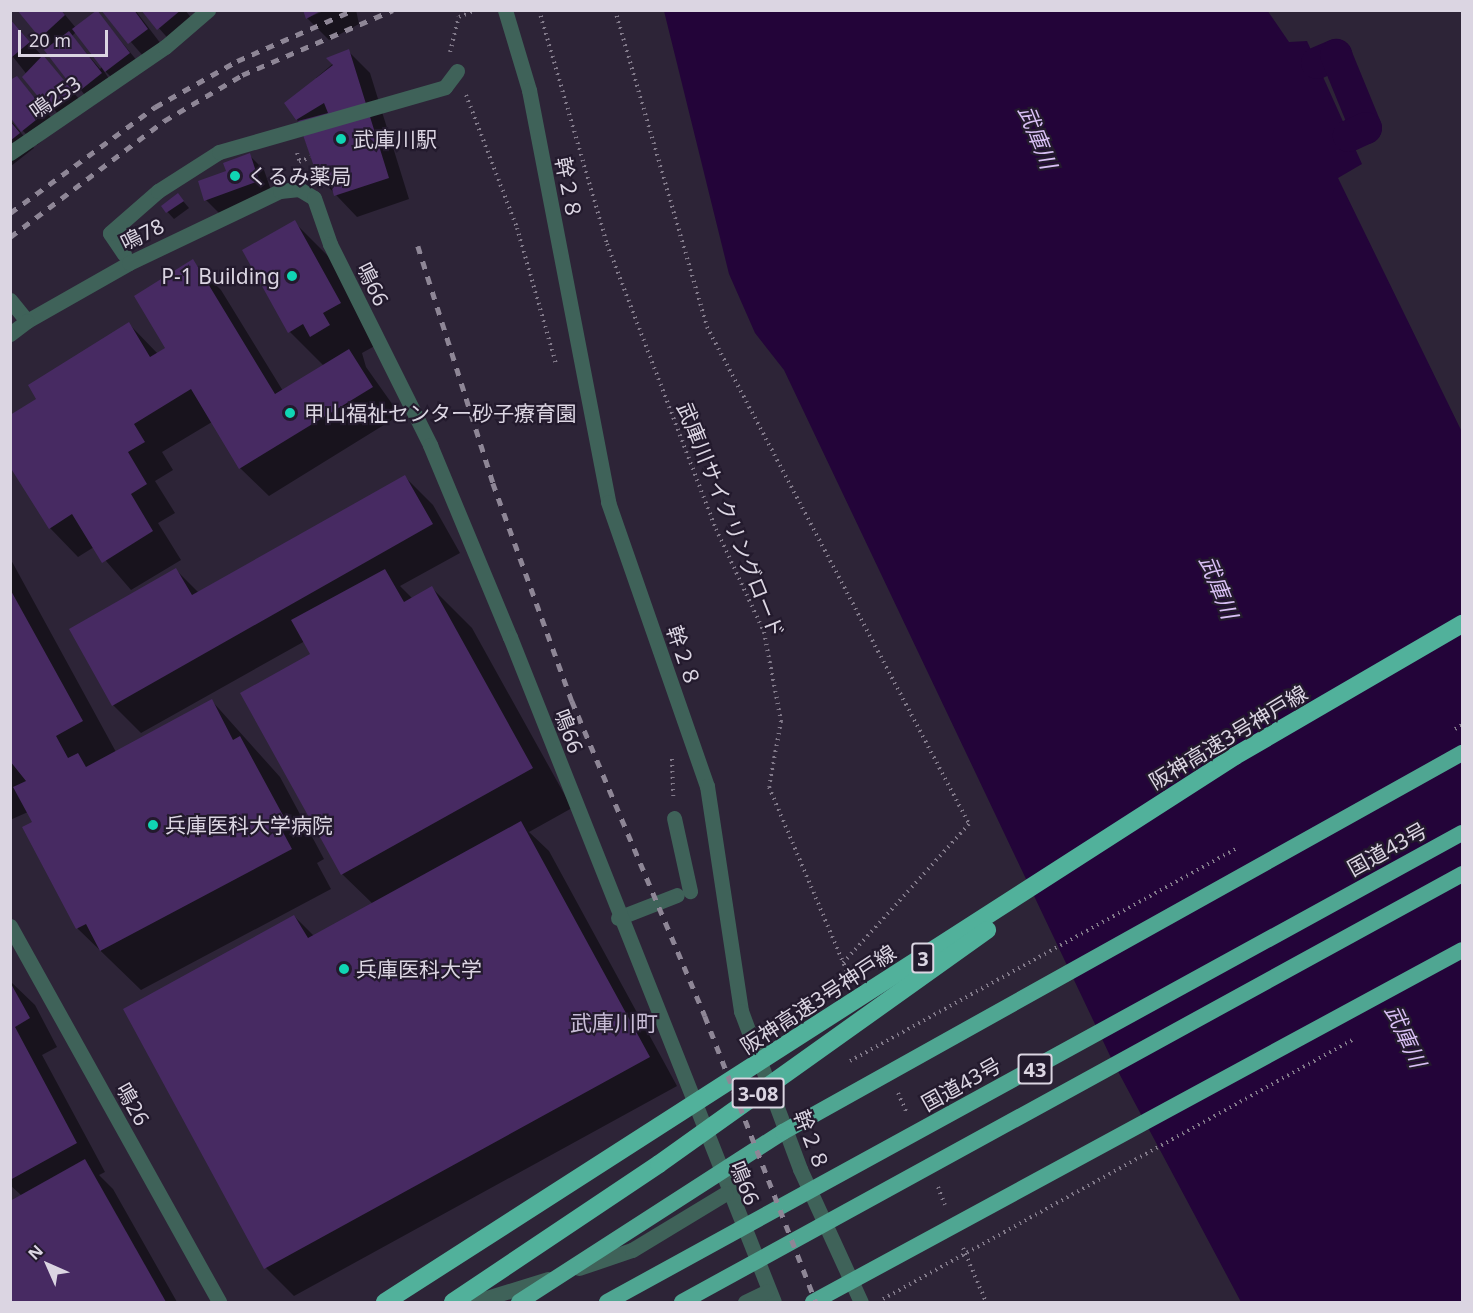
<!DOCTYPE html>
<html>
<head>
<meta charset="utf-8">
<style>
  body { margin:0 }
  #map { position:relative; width:1473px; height:1313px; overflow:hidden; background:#2d2437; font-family:"Noto Sans","Noto Sans JP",sans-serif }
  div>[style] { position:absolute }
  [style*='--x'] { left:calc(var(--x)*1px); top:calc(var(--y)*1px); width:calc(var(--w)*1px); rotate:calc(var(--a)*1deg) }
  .water>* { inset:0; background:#230439 }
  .shadow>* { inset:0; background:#0007 }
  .canal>* { height:32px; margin:-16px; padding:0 16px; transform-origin:16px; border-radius:16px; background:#230439 }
  .building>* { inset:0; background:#472a62 }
  .path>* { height:4px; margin-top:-2px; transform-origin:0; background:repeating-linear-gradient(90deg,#827a8a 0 1.5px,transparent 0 6px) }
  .pedestrian>* { height:15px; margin:-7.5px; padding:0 7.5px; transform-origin:7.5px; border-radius:7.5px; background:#3f6259 }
  .minor>* { height:15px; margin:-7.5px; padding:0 7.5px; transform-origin:7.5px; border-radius:7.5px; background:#3f6259 }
  .tertiary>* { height:15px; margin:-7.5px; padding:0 7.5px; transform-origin:7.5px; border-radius:7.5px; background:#3f6259 }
  .trunk>* { height:16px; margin:-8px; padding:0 8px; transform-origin:8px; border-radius:8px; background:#4fa692 }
  .motorway>* { height:18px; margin:-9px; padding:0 9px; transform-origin:9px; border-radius:9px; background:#51b19b }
  .rail>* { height:4.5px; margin-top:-2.25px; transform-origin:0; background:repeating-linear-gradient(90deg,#8e8696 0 8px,transparent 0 16px) }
  .dots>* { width:16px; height:16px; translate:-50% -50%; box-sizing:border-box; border:3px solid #231a2d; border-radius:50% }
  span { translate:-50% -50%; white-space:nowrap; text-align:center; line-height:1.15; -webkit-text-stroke:4.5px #231a2d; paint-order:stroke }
  .shield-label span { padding:2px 4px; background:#231a2d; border:2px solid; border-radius:4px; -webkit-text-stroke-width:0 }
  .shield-label { font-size:20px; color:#dbd5e2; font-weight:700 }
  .street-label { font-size:21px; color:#dbd5e2 }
  .poi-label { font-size:21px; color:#dbd5e2 }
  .left { translate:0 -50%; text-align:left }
  .right { translate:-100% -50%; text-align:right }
  .water-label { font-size:22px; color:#d8bff4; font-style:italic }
  .neighbourhood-label { font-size:22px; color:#c8bdd6 }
  .frame { position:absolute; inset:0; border:12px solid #dbd5e2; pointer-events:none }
  .north { position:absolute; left:18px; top:1235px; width:60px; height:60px; -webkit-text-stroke:4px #231a2d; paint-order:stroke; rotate:315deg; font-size:16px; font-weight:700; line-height:24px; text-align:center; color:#dbd5e2 }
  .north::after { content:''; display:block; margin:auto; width:21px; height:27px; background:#dbd5e2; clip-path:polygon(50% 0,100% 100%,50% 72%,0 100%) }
  .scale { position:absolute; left:18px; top:30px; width:90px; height:27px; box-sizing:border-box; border:3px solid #dbd5e2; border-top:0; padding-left:8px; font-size:18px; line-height:21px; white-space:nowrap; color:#dbd5e2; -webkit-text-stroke:4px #231a2d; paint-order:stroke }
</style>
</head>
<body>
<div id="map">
  <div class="water">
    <i style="clip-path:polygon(1267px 10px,1289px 42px,1307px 41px,1362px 164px,1338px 178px,1462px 432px,1462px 1302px,1241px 1302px,1113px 1062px,784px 370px,755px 333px,729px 274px,664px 11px)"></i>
  </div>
  <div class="shadow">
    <i style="clip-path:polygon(evenodd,61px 10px,76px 28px,97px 12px,143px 68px,120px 86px,102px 68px,115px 88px,93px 106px,41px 37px,61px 10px,76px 32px,102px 67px,100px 69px,72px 36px,76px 32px)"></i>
    <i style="clip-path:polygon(103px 10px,135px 10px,161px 44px,144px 57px)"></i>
    <i style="clip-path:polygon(143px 10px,185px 10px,196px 24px,172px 43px)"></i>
    <i style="clip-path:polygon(326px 10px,356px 10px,359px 24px,329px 40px,307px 18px)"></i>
    <i style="clip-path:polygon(10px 19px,86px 107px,65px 123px,10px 53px)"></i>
    <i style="clip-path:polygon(348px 51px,370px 73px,409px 199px,357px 217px,319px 177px,297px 119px,320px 89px,316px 78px)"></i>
    <i style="clip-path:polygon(17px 77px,59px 127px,37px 145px,20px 128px)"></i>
    <i style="clip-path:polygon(10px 120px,34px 148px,11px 166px,10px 165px)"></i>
    <i style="clip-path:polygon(249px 155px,264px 170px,273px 196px,220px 214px,206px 200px)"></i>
    <i style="clip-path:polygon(178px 195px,189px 208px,174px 219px,163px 207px)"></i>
    <i style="clip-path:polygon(294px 222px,334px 262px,380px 343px,362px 353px,366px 367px,400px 415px,269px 496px,240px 468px,212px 422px,162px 452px,173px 470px,155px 481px,175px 513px,158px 523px,181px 560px,131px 590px,94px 547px,78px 557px,50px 528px,38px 400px,129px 324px,158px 354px,167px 349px,192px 261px,221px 290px,283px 391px,324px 366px,290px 332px)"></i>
    <i style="clip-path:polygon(405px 477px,433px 505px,460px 553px,400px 586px,413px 599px,432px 588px,472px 628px,572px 808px,529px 832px,549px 851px,677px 1086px,294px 1296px,266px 1268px,294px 916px,314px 936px,373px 904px,342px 874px,312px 655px,305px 641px,141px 733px,113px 705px,176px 570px,199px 593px)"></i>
    <i style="clip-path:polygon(10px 558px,116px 752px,212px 701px,280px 777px,324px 859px,317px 863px,331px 889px,141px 990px,78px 929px,24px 828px,34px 823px,28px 812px,10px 820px)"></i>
    <i style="clip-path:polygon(10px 981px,35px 1005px,57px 1047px,42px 1055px,105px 1172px,99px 1175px,113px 1189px,177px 1302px,10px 1302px,10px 1203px,22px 1196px,10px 1185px)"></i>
  </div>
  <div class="canal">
    <i style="--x:1317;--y:63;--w:21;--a:-23"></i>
    <i style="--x:1336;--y:55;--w:79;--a:67.7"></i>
    <i style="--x:1366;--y:128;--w:19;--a:155"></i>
  </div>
  <div class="building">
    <i style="clip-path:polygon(17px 10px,61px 10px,65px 15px,40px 38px)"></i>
    <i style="clip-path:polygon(97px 10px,130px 53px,105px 72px,72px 29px)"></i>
    <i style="clip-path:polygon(101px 10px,134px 10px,148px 29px,128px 44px)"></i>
    <i style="clip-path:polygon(141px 10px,181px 10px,157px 30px)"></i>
    <i style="clip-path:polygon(303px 10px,322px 10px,306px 19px)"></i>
    <i style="clip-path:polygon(10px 19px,30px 42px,12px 57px,10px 55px)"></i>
    <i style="clip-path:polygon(69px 31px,102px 73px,77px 93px,44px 50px)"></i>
    <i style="clip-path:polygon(349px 49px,389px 178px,334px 196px,328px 174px,318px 178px,298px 121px,328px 113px,324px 103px,296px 120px,284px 103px,333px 65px,326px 58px)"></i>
    <i style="clip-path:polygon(43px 55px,73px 91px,49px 110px,22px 77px)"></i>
    <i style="clip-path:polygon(17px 76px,46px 112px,21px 132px,10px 117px,10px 80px)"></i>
    <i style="clip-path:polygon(10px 121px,20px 133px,10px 141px)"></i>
    <i style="clip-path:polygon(250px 153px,259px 181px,204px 201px,198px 181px,226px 171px,223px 163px)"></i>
    <i style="clip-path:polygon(178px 193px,184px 201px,166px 213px,161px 206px)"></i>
    <i style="clip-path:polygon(295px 220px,341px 303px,323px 313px,330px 325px,310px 337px,303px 324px,288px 333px,242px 250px)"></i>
    <i style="clip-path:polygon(193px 259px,275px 394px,349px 349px,373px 387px,239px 469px,191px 389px,134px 424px,145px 442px,128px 452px,147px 484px,131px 494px,153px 531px,102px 563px,72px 514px,49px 529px,10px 467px,10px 415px,36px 399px,28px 385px,129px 322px,150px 357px,165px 348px,134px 296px)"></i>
    <i style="clip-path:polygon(405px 475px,433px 524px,112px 706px,69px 629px,176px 568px,192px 595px)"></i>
    <i style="clip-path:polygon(385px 569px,404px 602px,432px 586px,533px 768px,341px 875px,240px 693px,310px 654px,291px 620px)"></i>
    <i style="clip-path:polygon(10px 589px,83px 721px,56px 736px,68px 758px,78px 753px,86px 767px,212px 699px,233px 740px,240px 736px,285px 819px,278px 823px,292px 849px,100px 951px,86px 924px,76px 929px,22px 827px,32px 822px,13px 787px,26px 781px,10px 761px)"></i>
    <i style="clip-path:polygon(521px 821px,650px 1057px,264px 1269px,123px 1009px,294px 915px,308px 938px)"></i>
    <i style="clip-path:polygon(10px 982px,30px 1018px,15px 1027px,77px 1143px,10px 1180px)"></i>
    <i style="clip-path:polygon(85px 1159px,166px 1302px,10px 1302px,10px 1201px)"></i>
  </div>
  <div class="path">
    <i style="--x:539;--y:10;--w:244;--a:73.8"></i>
    <i style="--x:607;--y:244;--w:305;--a:69.1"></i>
    <i style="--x:716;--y:529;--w:114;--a:65"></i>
    <i style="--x:764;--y:632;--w:91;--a:79.2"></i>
    <i style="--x:781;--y:721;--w:67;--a:100.3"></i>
    <i style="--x:769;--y:787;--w:205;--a:67.1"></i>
    <i style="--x:615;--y:10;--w:330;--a:73.8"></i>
    <i style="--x:707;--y:327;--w:562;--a:62.2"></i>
    <i style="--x:969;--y:824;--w:188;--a:132.2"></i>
    <i style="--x:450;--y:52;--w:36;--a:-76"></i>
    <i style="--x:459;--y:17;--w:18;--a:-22"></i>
    <i style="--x:466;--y:95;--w:142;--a:69"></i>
    <i style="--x:517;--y:228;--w:141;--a:74"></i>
    <i style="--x:297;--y:153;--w:9;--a:72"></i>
    <i style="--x:299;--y:162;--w:12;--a:-24"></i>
    <i style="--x:1455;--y:729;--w:8;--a:-30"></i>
    <i style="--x:672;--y:759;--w:37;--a:88"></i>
    <i style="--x:850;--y:1061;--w:443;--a:-28.8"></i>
    <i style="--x:898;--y:1093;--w:20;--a:66"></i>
    <i style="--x:938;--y:1187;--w:19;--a:69"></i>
    <i style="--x:963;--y:1248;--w:59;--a:66.9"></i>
    <i style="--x:883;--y:1299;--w:536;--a:-28.91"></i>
  </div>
  <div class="pedestrian">
    <i style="--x:124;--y:254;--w:25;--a:-124"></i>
    <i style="--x:110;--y:233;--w:64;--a:-41.2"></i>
    <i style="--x:158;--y:191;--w:72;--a:-32.6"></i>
    <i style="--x:219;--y:152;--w:235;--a:-16"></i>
    <i style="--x:445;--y:87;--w:20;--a:-53"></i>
    <i style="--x:674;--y:818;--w:75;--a:77.6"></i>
    <i style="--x:618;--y:918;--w:63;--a:-21.3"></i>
  </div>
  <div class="minor">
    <i style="--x:10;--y:153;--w:188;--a:-34.4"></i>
    <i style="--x:165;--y:47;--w:57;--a:-40.7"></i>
    <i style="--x:10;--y:300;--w:27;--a:51"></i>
    <i style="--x:27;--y:321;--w:117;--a:-29.6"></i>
    <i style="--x:129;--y:263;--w:167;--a:-25.5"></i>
    <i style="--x:280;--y:191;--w:19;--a:-6"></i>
    <i style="--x:299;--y:189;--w:17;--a:31"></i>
    <i style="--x:314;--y:198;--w:49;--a:70.8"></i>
    <i style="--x:330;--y:244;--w:225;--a:63.5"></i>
    <i style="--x:430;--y:445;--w:208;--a:67.4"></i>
    <i style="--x:510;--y:637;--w:715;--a:68.35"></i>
    <i style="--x:579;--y:1268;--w:56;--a:-18.8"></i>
    <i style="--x:632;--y:1250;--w:110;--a:-31.2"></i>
    <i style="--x:474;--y:1302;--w:77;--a:-17.3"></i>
    <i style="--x:745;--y:1302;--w:25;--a:-26"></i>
  </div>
  <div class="tertiary">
    <i style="--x:505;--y:10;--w:84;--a:73.3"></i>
    <i style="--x:529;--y:90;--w:420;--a:79.1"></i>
    <i style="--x:608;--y:502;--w:301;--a:70.8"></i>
    <i style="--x:707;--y:786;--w:228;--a:81.4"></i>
    <i style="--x:741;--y:1011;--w:169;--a:69.5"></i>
    <i style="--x:800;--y:1169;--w:146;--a:65.4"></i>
    <i style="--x:10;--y:334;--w:21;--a:-37"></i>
    <i style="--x:10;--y:926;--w:430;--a:60.9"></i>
  </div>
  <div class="trunk">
    <i style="--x:519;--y:1302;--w:314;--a:-32.8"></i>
    <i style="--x:783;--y:1132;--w:778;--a:-29.17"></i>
    <i style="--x:607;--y:1302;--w:975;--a:-28.75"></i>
    <i style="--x:682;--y:1302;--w:890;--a:-28.75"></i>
    <i style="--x:813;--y:1302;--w:738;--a:-28.47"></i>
  </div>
  <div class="motorway">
    <i style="--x:385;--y:1302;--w:1010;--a:-32.71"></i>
    <i style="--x:1235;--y:756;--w:263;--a:-30.2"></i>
    <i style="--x:453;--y:1302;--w:248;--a:-33.8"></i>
    <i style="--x:659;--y:1164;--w:403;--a:-35.5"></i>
  </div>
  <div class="rail">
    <i style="--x:10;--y:213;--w:180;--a:-36.2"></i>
    <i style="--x:155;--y:107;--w:94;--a:-29.3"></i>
    <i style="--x:237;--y:61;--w:127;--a:-23.7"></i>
    <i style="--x:10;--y:237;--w:193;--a:-37"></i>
    <i style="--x:164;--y:121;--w:91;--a:-30.5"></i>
    <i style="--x:242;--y:75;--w:164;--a:-23.3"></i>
    <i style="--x:418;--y:246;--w:249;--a:72.4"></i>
    <i style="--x:493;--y:483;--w:232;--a:70.1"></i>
    <i style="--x:572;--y:701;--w:342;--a:67.1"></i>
    <i style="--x:705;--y:1016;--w:307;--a:68.8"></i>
  </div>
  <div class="dots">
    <i style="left:341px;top:139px;background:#10d5b4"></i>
    <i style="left:235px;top:176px;background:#10d5b4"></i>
    <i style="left:292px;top:276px;background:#10d5b4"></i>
    <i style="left:290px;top:413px;background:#10d5b4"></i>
    <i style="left:153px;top:825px;background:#10d5b4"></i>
    <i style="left:344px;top:969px;background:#10d5b4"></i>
  </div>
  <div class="shield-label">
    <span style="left:923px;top:958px">3</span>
    <span style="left:1035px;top:1069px">43</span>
    <span style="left:758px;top:1093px">3-08</span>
  </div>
  <div class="street-label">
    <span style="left:55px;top:97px;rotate:-35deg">鳴253</span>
    <span style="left:569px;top:188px;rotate:79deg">幹２８</span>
    <span style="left:142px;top:234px;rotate:-26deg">鳴78</span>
    <span style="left:373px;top:284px;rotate:64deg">鳴66</span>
    <span style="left:731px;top:520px;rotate:68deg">武庫川サイクリングロード</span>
    <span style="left:684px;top:656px;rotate:71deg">幹２８</span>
    <span style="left:569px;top:731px;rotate:69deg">鳴66</span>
    <span style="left:1228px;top:737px;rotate:-31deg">阪神高速3号神戸線</span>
    <span style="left:1387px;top:849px;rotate:-29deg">国道43号</span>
    <span style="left:818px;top:999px;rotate:-33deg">阪神高速3号神戸線</span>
    <span style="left:961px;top:1084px;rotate:-29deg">国道43号</span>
    <span style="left:133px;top:1104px;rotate:61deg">鳴26</span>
    <span style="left:812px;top:1140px;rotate:69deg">幹２８</span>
    <span style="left:745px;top:1183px;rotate:68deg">鳴66</span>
  </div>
  <div class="poi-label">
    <span class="left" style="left:353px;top:139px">武庫川駅</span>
    <span class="left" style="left:247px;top:176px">くるみ薬局</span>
    <span class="right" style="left:280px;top:276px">P-1 Building</span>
    <span class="left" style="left:304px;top:413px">甲山福祉センター砂子療育園</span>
    <span class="left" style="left:165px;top:825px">兵庫医科大学病院</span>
    <span class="left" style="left:356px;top:969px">兵庫医科大学</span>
  </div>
  <div class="water-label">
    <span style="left:1038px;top:137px;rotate:68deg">武庫川</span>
    <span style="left:1219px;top:587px;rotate:68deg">武庫川</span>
    <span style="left:1406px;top:1036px;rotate:65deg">武庫川</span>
  </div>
  <div class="neighbourhood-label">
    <span style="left:614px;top:1023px">武庫川町</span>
  </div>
  <div class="frame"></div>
  <div class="north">N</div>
  <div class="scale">20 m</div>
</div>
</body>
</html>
